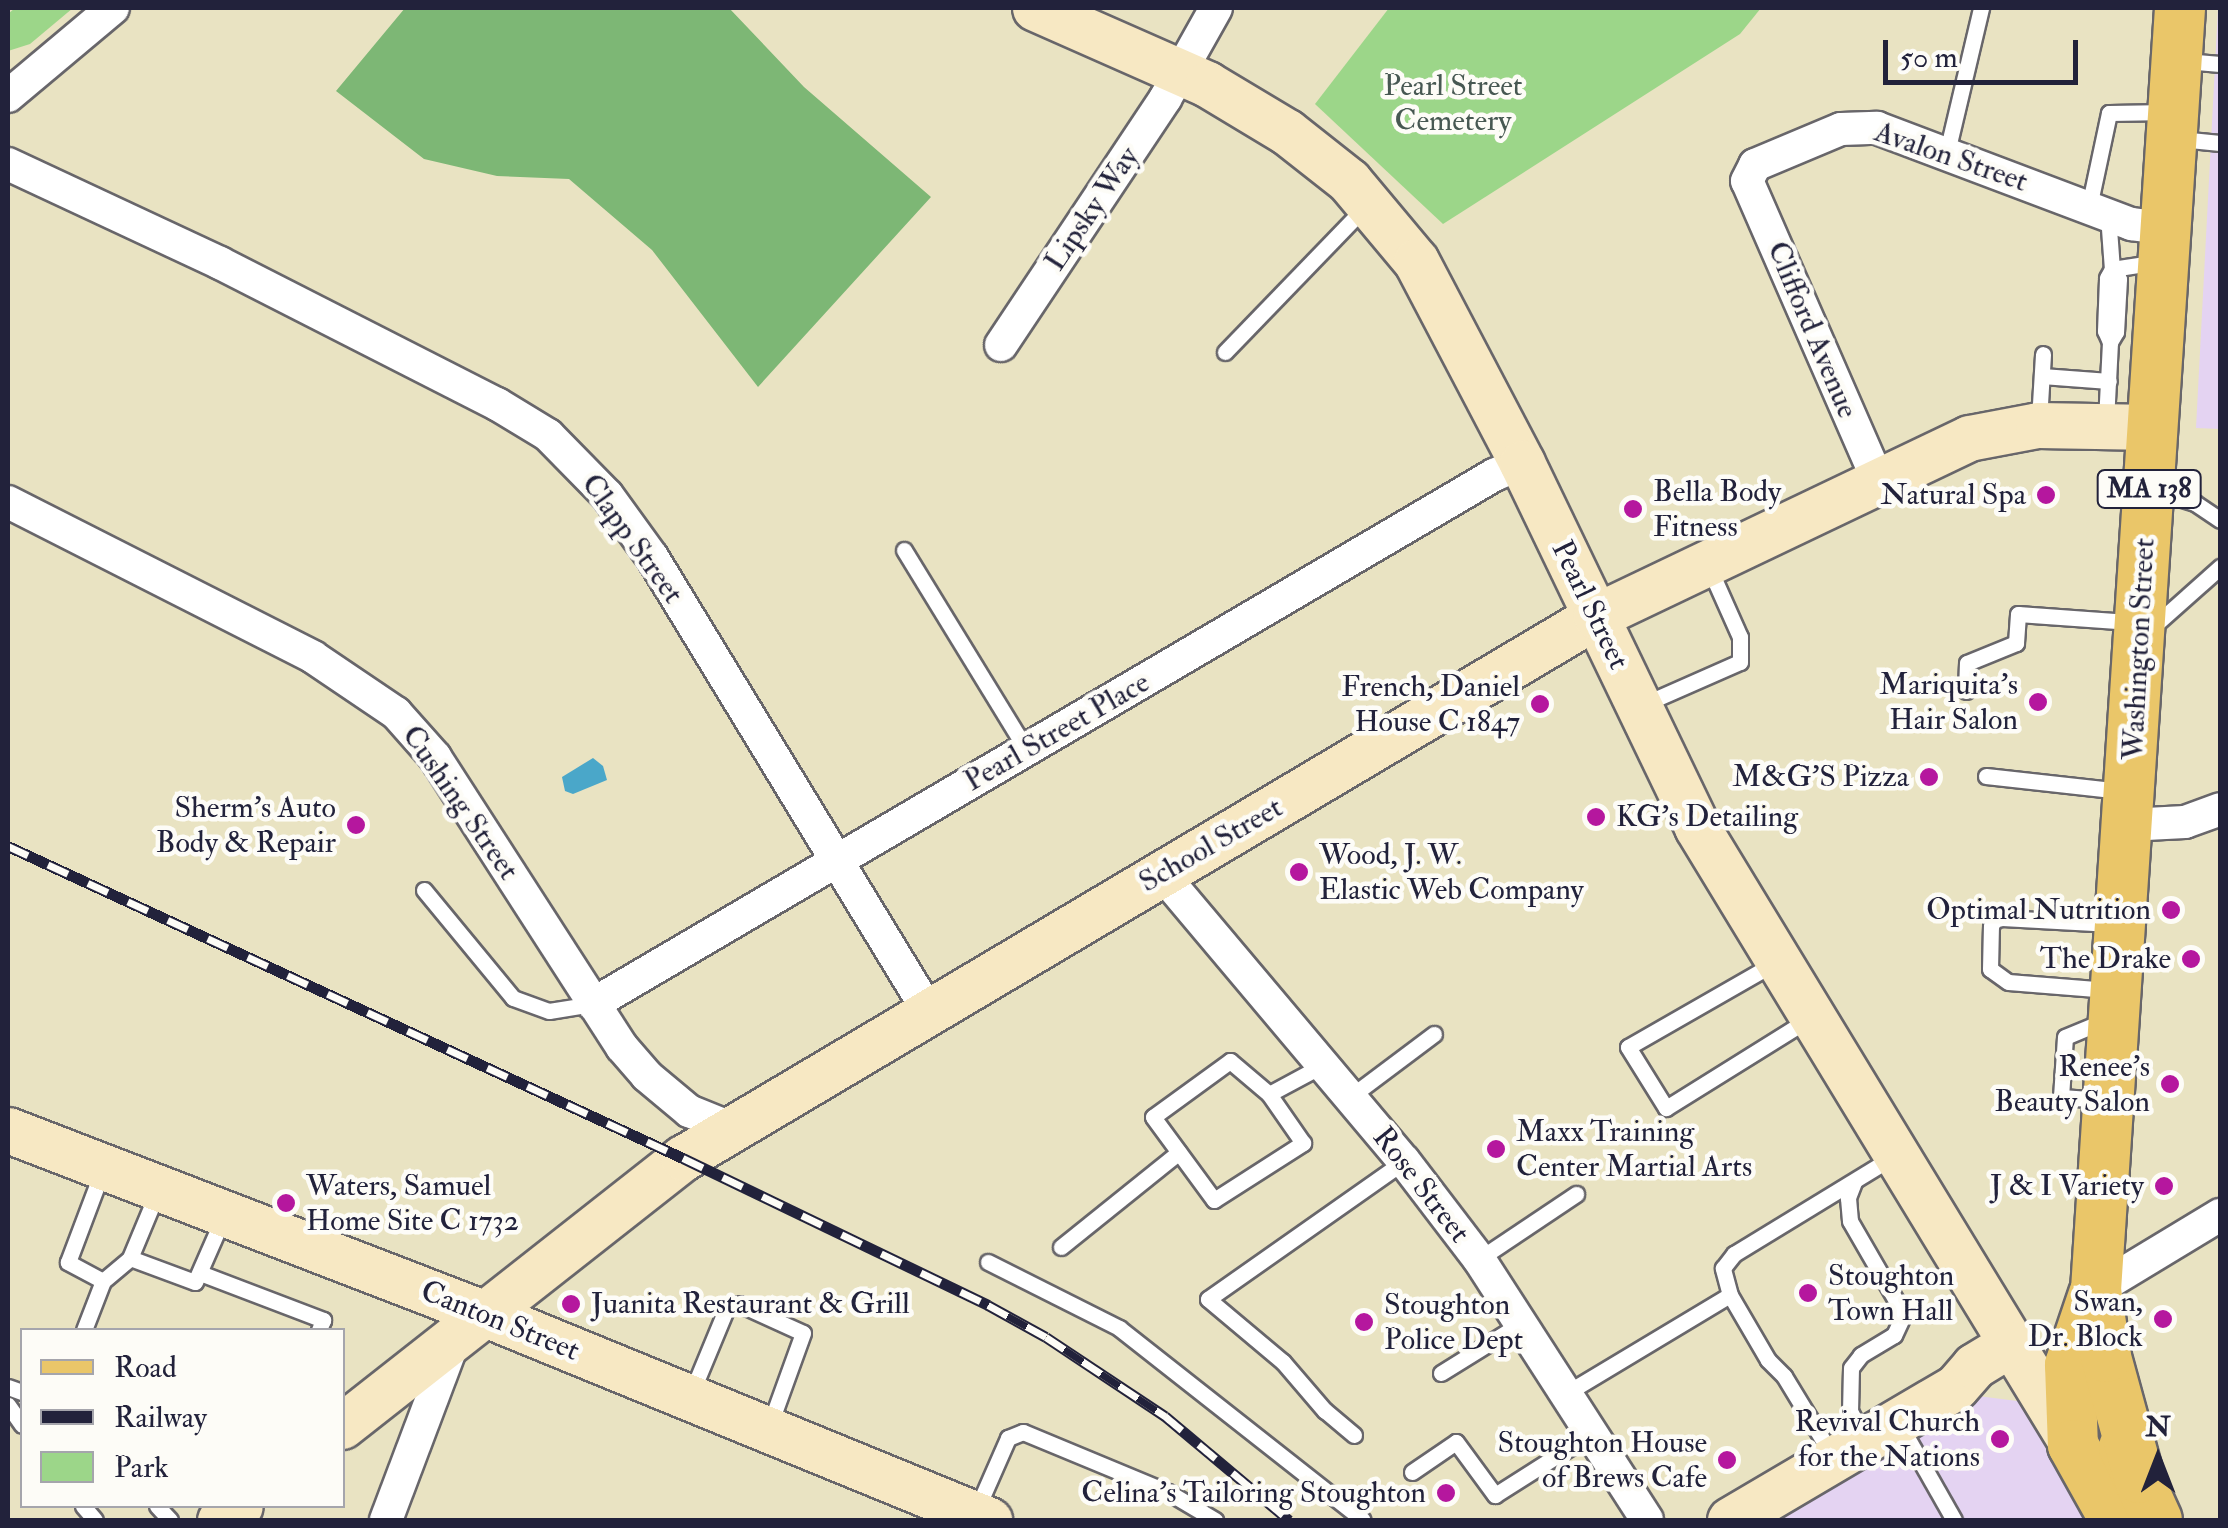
<!DOCTYPE html>
<html>
<head>
<meta charset="utf-8">
<style>
  body { margin:0 }
  #map { position:relative; width:2228px; height:1528px; overflow:hidden; background:#e9e3c2; font-family:"IM FELL Double Pica",serif }
  div>[style] { position:absolute }
  [style*='--x'] { left:calc(var(--x)*1px); top:calc(var(--y)*1px); width:calc(var(--w)*1px); rotate:calc(var(--a)*1deg) }
  .built>* { inset:0; background:#e4d3f2 }
  .green>* { inset:0; background:#9cd689 }
  .forest>* { inset:0; background:#7db775 }
  .water>* { inset:0; background:#4aa7c9 }
  .roads { filter:drop-shadow(2px 0 #68666a) drop-shadow(-2px 0 #68666a) drop-shadow(0 2px #68666a) drop-shadow(0 -2px #68666a) }
  .lane>* { height:15px; margin:-7.5px; padding:0 7.5px; transform-origin:7.5px; border-radius:7.5px; background:#fff }
  .street>* { height:32px; margin:-16px; padding:0 16px; transform-origin:16px; border-radius:16px; background:#fff }
  .secondary>* { height:45px; margin:-22.5px; padding:0 22.5px; transform-origin:22.5px; border-radius:22.5px; background:#f7e8c3 }
  .primary>* { height:50px; margin:-25px; padding:0 25px; transform-origin:25px; border-radius:25px; background:#eac669 }
  .rail>* { height:11px; margin-top:-5.5px; transform-origin:0; background:repeating-linear-gradient(90deg,#fdfcf7 0 22px,#22223b 0 44px); box-sizing:border-box; border-block:2px solid #22223b }
  .dots>* { width:28px; height:28px; translate:-50% -50%; box-sizing:border-box; border:5px solid #fdfcf7; border-radius:50% }
  span { translate:-50% -50%; white-space:nowrap; text-align:center; line-height:1.15; -webkit-text-stroke:9px #fdfcf7; paint-order:stroke }
  .shield-label span { padding:2px 8px; background:#fdfcf7; border:2px solid; border-radius:8px; -webkit-text-stroke-width:0 }
  .shield-label { font-size:28px; color:#22223b; font-weight:700 }
  .park-label { font-size:30px; color:#475852 }
  .street-label { font-size:30px; color:#22223b }
  .poi-label { font-size:30px; color:#22223b }
  .left { translate:0 -50%; text-align:left }
  .right { translate:-100% -50%; text-align:right }
  .frame { position:absolute; inset:0; border:10px solid #22223b; pointer-events:none }
  .legend { position:absolute; left:20px; top:1328px; width:325px; height:180px; box-sizing:border-box; background:#fdfcf7; border:2px solid #a5a5ac; margin:0; padding:12px 18px; list-style:none; font-size:30px; color:#22223b }
  .legend li { display:flex; align-items:center; gap:20px; height:50px }
  .legend b { width:50px; border:2px solid #a5a5ac }
  .north { position:absolute; left:2108px; top:1408px; width:100px; height:100px; -webkit-text-stroke:8px #fdfcf7; paint-order:stroke; rotate:0deg; font-size:28px; font-weight:700; line-height:40px; text-align:center; color:#22223b }
  .north::after { content:''; display:block; margin:auto; width:35px; height:45px; background:#22223b; clip-path:polygon(50% 0,100% 100%,50% 72%,0 100%) }
  .scale { position:absolute; left:1883px; top:40px; width:195px; height:45px; box-sizing:border-box; border:5px solid #22223b; border-top:0; padding-left:12px; font-size:30px; line-height:35px; white-space:nowrap; color:#22223b; -webkit-text-stroke:8px #fdfcf7; paint-order:stroke }
</style>
</head>
<body>
<div id="map">
  <div class="built">
    <i style="clip-path:polygon(2218px 8px,2220px 8px,2220px 429px,2196px 428px)"></i>
    <i style="clip-path:polygon(1970px 1395px,2025px 1402px,2089px 1520px,1761px 1520px)"></i>
  </div>
  <div class="green">
    <i style="clip-path:polygon(15px 8px,73px 8px,30px 44px,8px 51px,8px 14px)"></i>
    <i style="clip-path:polygon(1389px 8px,1761px 8px,1740px 34px,1443px 224px,1315px 104px)"></i>
  </div>
  <div class="forest">
    <i style="clip-path:polygon(405px 8px,729px 8px,804px 87px,931px 197px,758px 387px,652px 250px,569px 179px,497px 176px,424px 159px,336px 91px)"></i>
  </div>
  <div class="water">
    <i style="clip-path:polygon(593px 758px,603px 766px,607px 780px,573px 794px,565px 791px,562px 777px)"></i>
  </div>
  <div class="roads">
    <div class="lane">
      <i style="--x:2185;--y:61;--w:35;--a:5"></i>
      <i style="--x:2180;--y:139;--w:40;--a:5.7"></i>
      <i style="--x:1947;--y:152;--w:148;--a:-76.7"></i>
      <i style="--x:2089;--y:207;--w:96;--a:-78"></i>
      <i style="--x:2109;--y:113;--w:60;--a:-1"></i>
      <i style="--x:2108;--y:215;--w:54;--a:85.8"></i>
      <i style="--x:2112;--y:269;--w:47;--a:-8.7"></i>
      <i style="--x:1225;--y:352;--w:204;--a:-46"></i>
      <i style="--x:2042;--y:376;--w:67;--a:4.3"></i>
      <i style="--x:2039;--y:420;--w:66;--a:-86.5"></i>
      <i style="--x:2106;--y:421;--w:79;--a:-87.1"></i>
      <i style="--x:2110;--y:342;--w:12;--a:-114"></i>
      <i style="--x:2105;--y:331;--w:53;--a:-87.8"></i>
      <i style="--x:2107;--y:278;--w:10;--a:-61"></i>
      <i style="--x:2112;--y:269;--w:12;--a:55"></i>
      <i style="--x:2119;--y:279;--w:53;--a:93.2"></i>
      <i style="--x:2116;--y:332;--w:12;--a:121"></i>
      <i style="--x:2156;--y:491;--w:41;--a:17.1"></i>
      <i style="--x:2195;--y:503;--w:30;--a:34"></i>
      <i style="--x:904;--y:550;--w:233;--a:58.5"></i>
      <i style="--x:1966;--y:691;--w:28;--a:-88"></i>
      <i style="--x:1967;--y:663;--w:53;--a:-22.2"></i>
      <i style="--x:2016;--y:643;--w:29;--a:-86"></i>
      <i style="--x:2018;--y:614;--w:138;--a:4.1"></i>
      <i style="--x:2156;--y:624;--w:86;--a:-41.7"></i>
      <i style="--x:1642;--y:705;--w:107;--a:-23.7"></i>
      <i style="--x:1740;--y:662;--w:25;--a:-90"></i>
      <i style="--x:1740;--y:637;--w:79;--a:-114"></i>
      <i style="--x:1986;--y:776;--w:136;--a:6.3"></i>
      <i style="--x:424;--y:890;--w:140;--a:50.5"></i>
      <i style="--x:513;--y:998;--w:38;--a:20"></i>
      <i style="--x:549;--y:1011;--w:45;--a:-9"></i>
      <i style="--x:1773;--y:964;--w:167;--a:150.2"></i>
      <i style="--x:1628;--y:1047;--w:72;--a:58.1"></i>
      <i style="--x:1666;--y:1108;--w:168;--a:-31.9"></i>
      <i style="--x:2108;--y:990;--w:100;--a:-175.4"></i>
      <i style="--x:2008;--y:982;--w:22;--a:-144"></i>
      <i style="--x:1990;--y:969;--w:43;--a:-88.7"></i>
      <i style="--x:1991;--y:926;--w:7;--a:-63"></i>
      <i style="--x:1994;--y:920;--w:8;--a:-14"></i>
      <i style="--x:2002;--y:918;--w:110;--a:3.1"></i>
      <i style="--x:1269;--y:1094;--w:51;--a:-139.8"></i>
      <i style="--x:1230;--y:1061;--w:95;--a:144"></i>
      <i style="--x:1153;--y:1117;--w:103;--a:53.7"></i>
      <i style="--x:1214;--y:1200;--w:106;--a:-32.6"></i>
      <i style="--x:1303;--y:1143;--w:60;--a:-124.8"></i>
      <i style="--x:1269;--y:1094;--w:61;--a:-28.2"></i>
      <i style="--x:1350;--y:1097;--w:105;--a:-36.9"></i>
      <i style="--x:2103;--y:1100;--w:42;--a:-175.9"></i>
      <i style="--x:2061;--y:1097;--w:60;--a:-86.2"></i>
      <i style="--x:2065;--y:1037;--w:44;--a:-22.5"></i>
      <i style="--x:1854;--y:1182;--w:17;--a:111"></i>
      <i style="--x:1848;--y:1198;--w:23;--a:85"></i>
      <i style="--x:1850;--y:1221;--w:98;--a:60"></i>
      <i style="--x:1899;--y:1306;--w:12;--a:76"></i>
      <i style="--x:1902;--y:1318;--w:19;--a:115"></i>
      <i style="--x:1894;--y:1335;--w:39;--a:149"></i>
      <i style="--x:1861;--y:1355;--w:16;--a:128"></i>
      <i style="--x:1851;--y:1368;--w:43;--a:91.3"></i>
      <i style="--x:1850;--y:1411;--w:27;--a:62"></i>
      <i style="--x:1061;--y:1247;--w:151;--a:-38.8"></i>
      <i style="--x:130;--y:1258;--w:69;--a:20.3"></i>
      <i style="--x:195;--y:1282;--w:72;--a:-66.3"></i>
      <i style="--x:1479;--y:1259;--w:117;--a:-33.8"></i>
      <i style="--x:988;--y:1262;--w:147;--a:26.7"></i>
      <i style="--x:1119;--y:1328;--w:310;--a:38.2"></i>
      <i style="--x:200;--y:1273;--w:132;--a:20.9"></i>
      <i style="--x:323;--y:1320;--w:11;--a:112"></i>
      <i style="--x:103;--y:1281;--w:35;--a:-40"></i>
      <i style="--x:130;--y:1258;--w:70;--a:-67.4"></i>
      <i style="--x:84;--y:1330;--w:53;--a:-68.8"></i>
      <i style="--x:103;--y:1281;--w:40;--a:-152"></i>
      <i style="--x:68;--y:1262;--w:96;--a:-69.3"></i>
      <i style="--x:1441;--y:1373;--w:93;--a:-31.8"></i>
      <i style="--x:8;--y:1387;--w:15;--a:20"></i>
      <i style="--x:691;--y:1394;--w:94;--a:-67.5"></i>
      <i style="--x:727;--y:1307;--w:12;--a:-14"></i>
      <i style="--x:739;--y:1304;--w:70;--a:24.4"></i>
      <i style="--x:803;--y:1333;--w:97;--a:109.9"></i>
      <i style="--x:1565;--y:1394;--w:192;--a:-31"></i>
      <i style="--x:8;--y:1405;--w:24;--a:55"></i>
      <i style="--x:1900;--y:1425;--w:109;--a:60.4"></i>
      <i style="--x:1354;--y:1435;--w:38;--a:-140"></i>
      <i style="--x:1325;--y:1411;--w:65;--a:-130.6"></i>
      <i style="--x:1283;--y:1362;--w:98;--a:-140"></i>
      <i style="--x:1208;--y:1299;--w:240;--a:-35.1"></i>
      <i style="--x:1832;--y:1455;--w:92;--a:-121.3"></i>
      <i style="--x:1784;--y:1376;--w:23;--a:-135"></i>
      <i style="--x:1768;--y:1360;--w:75;--a:-120.3"></i>
      <i style="--x:1730;--y:1295;--w:28;--a:-105"></i>
      <i style="--x:1723;--y:1268;--w:18;--a:-52"></i>
      <i style="--x:1734;--y:1254;--w:186;--a:-31.4"></i>
      <i style="--x:1412;--y:1472;--w:53;--a:-34.3"></i>
      <i style="--x:1456;--y:1442;--w:66;--a:53.7"></i>
      <i style="--x:1495;--y:1495;--w:114;--a:-32.4"></i>
      <i style="--x:83;--y:1506;--w:18;--a:49"></i>
      <i style="--x:157;--y:1506;--w:19;--a:47"></i>
      <i style="--x:976;--y:1511;--w:80;--a:-66.3"></i>
      <i style="--x:1008;--y:1438;--w:16;--a:-22"></i>
      <i style="--x:1023;--y:1432;--w:157;--a:22.5"></i>
      <i style="--x:1168;--y:1492;--w:55;--a:30.8"></i>
    </div>
    <div class="street">
      <i style="--x:8;--y:96;--w:137;--a:-40"></i>
      <i style="--x:8;--y:164;--w:234;--a:25"></i>
      <i style="--x:220;--y:263;--w:311;--a:27"></i>
      <i style="--x:497;--y:404;--w:60;--a:31.3"></i>
      <i style="--x:548;--y:435;--w:84;--a:45.5"></i>
      <i style="--x:607;--y:495;--w:77;--a:54"></i>
      <i style="--x:652;--y:557;--w:533;--a:58.67"></i>
      <i style="--x:1001;--y:345;--w:296;--a:-56.3"></i>
      <i style="--x:1165;--y:99;--w:104;--a:-60.7"></i>
      <i style="--x:1877;--y:478;--w:324;--a:-113.6"></i>
      <i style="--x:1747;--y:181;--w:18;--a:-63"></i>
      <i style="--x:1755;--y:165;--w:93;--a:-22.7"></i>
      <i style="--x:1841;--y:129;--w:36;--a:-2"></i>
      <i style="--x:1877;--y:128;--w:272;--a:20.7"></i>
      <i style="--x:2131;--y:224;--w:35;--a:7"></i>
      <i style="--x:8;--y:502;--w:342;--a:26.9"></i>
      <i style="--x:313;--y:657;--w:100;--a:34"></i>
      <i style="--x:396;--y:713;--w:59;--a:48.4"></i>
      <i style="--x:435;--y:757;--w:345;--a:57.2"></i>
      <i style="--x:622;--y:1047;--w:38;--a:49"></i>
      <i style="--x:647;--y:1076;--w:55;--a:39.8"></i>
      <i style="--x:689;--y:1111;--w:48;--a:22.2"></i>
      <i style="--x:2127;--y:825;--w:58;--a:-3"></i>
      <i style="--x:2185;--y:822;--w:37;--a:-20"></i>
      <i style="--x:1162;--y:874;--w:375;--a:49.9"></i>
      <i style="--x:1404;--y:1161;--w:123;--a:52.6"></i>
      <i style="--x:1479;--y:1259;--w:310;--a:57.2"></i>
      <i style="--x:593;--y:1004;--w:1045;--a:-30.42"></i>
      <i style="--x:1494;--y:475;--w:30;--a:-23"></i>
      <i style="--x:2096;--y:1290;--w:145;--a:-31.2"></i>
      <i style="--x:386;--y:1520;--w:192;--a:-69.3"></i>
    </div>
    <div class="secondary">
      <i style="--x:1035;--y:8;--w:188;--a:23.8"></i>
      <i style="--x:1207;--y:84;--w:93;--a:31"></i>
      <i style="--x:1287;--y:132;--w:79;--a:38.3"></i>
      <i style="--x:1349;--y:181;--w:104;--a:50.1"></i>
      <i style="--x:1416;--y:261;--w:228;--a:62.3"></i>
      <i style="--x:1522;--y:463;--w:404;--a:64.3"></i>
      <i style="--x:1697;--y:827;--w:723;--a:58.68"></i>
      <i style="--x:8;--y:1130;--w:509;--a:21.07"></i>
      <i style="--x:483;--y:1313;--w:547;--a:22.25"></i>
      <i style="--x:342;--y:1426;--w:434;--a:-38.2"></i>
      <i style="--x:683;--y:1158;--w:1062;--a:-30.7"></i>
      <i style="--x:1596;--y:616;--w:413;--a:-25.5"></i>
      <i style="--x:1969;--y:438;--w:70;--a:-10.7"></i>
      <i style="--x:2038;--y:425;--w:115;--a:1"></i>
      <i style="--x:220;--y:1520;--w:24;--a:-35"></i>
      <i style="--x:1730;--y:1520;--w:262;--a:-30.5"></i>
      <i style="--x:1956;--y:1387;--w:28;--a:-49"></i>
      <i style="--x:1974;--y:1366;--w:42;--a:-31.4"></i>
    </div>
    <div class="primary">
      <i style="--x:2094;--y:1294;--w:75;--a:108.7"></i>
      <i style="--x:2070;--y:1365;--w:80;--a:87.9"></i>
      <i style="--x:2073;--y:1445;--w:86;--a:60.8"></i>
      <i style="--x:2124;--y:1447;--w:80;--a:65.7"></i>
      <i style="--x:2139;--y:1478;--w:125;--a:-105.3"></i>
      <i style="--x:2106;--y:1357;--w:68;--a:-98.5"></i>
      <i style="--x:2096;--y:1290;--w:1285;--a:-86.25"></i>
    </div>
  </div>
  <div class="rail">
    <i style="--x:8;--y:846;--w:744;--a:24.81"></i>
    <i style="--x:683;--y:1158;--w:339;--a:25.7"></i>
    <i style="--x:988;--y:1305;--w:66;--a:28.9"></i>
    <i style="--x:1046;--y:1337;--w:143;--a:33.6"></i>
    <i style="--x:1165;--y:1416;--w:162;--a:40"></i>
  </div>
  <div class="dots">
    <i style="left:2046px;top:495px;background:#b5179e"></i>
    <i style="left:1633px;top:509px;background:#b5179e"></i>
    <i style="left:2038px;top:702px;background:#b5179e"></i>
    <i style="left:1540px;top:704px;background:#b5179e"></i>
    <i style="left:1929px;top:777px;background:#b5179e"></i>
    <i style="left:1596px;top:817px;background:#b5179e"></i>
    <i style="left:356px;top:825px;background:#b5179e"></i>
    <i style="left:1299px;top:872px;background:#b5179e"></i>
    <i style="left:2171px;top:910px;background:#b5179e"></i>
    <i style="left:2191px;top:959px;background:#b5179e"></i>
    <i style="left:2170px;top:1084px;background:#b5179e"></i>
    <i style="left:1496px;top:1149px;background:#b5179e"></i>
    <i style="left:2164px;top:1186px;background:#b5179e"></i>
    <i style="left:286px;top:1203px;background:#b5179e"></i>
    <i style="left:1808px;top:1293px;background:#b5179e"></i>
    <i style="left:571px;top:1304px;background:#b5179e"></i>
    <i style="left:2163px;top:1319px;background:#b5179e"></i>
    <i style="left:1364px;top:1322px;background:#b5179e"></i>
    <i style="left:2000px;top:1439px;background:#b5179e"></i>
    <i style="left:1727px;top:1460px;background:#b5179e"></i>
    <i style="left:1446px;top:1493px;background:#b5179e"></i>
  </div>
  <div class="shield-label">
    <span style="left:2149px;top:489px">MA 138</span>
  </div>
  <div class="park-label">
    <span style="left:1453px;top:103px">Pearl Street<br>Cemetery</span>
  </div>
  <div class="street-label">
    <span style="left:1951px;top:157px;rotate:19deg">Avalon Street</span>
    <span style="left:1092px;top:209px;rotate:-56deg">Lipsky Way</span>
    <span style="left:1812px;top:330px;rotate:67deg">Clifford Avenue</span>
    <span style="left:632px;top:539px;rotate:54deg">Clapp Street</span>
    <span style="left:1590px;top:605px;rotate:64deg">Pearl Street</span>
    <span style="left:2139px;top:649px;rotate:-87deg">Washington Street</span>
    <span style="left:1057px;top:732px;rotate:-30deg">Pearl Street Place</span>
    <span style="left:460px;top:803px;rotate:55deg">Cushing Street</span>
    <span style="left:1211px;top:845px;rotate:-30deg">School Street</span>
    <span style="left:1421px;top:1185px;rotate:52deg">Rose Street</span>
    <span style="left:500px;top:1321px;rotate:22deg">Canton Street</span>
  </div>
  <div class="poi-label">
    <span class="left" style="left:1653px;top:509px">Bella Body<br>Fitness</span>
    <span class="right" style="left:2026px;top:495px">Natural Spa</span>
    <span class="right" style="left:2018px;top:702px">Mariquita's<br>Hair Salon</span>
    <span class="right" style="left:1520px;top:704px">French, Daniel<br>House C 1847</span>
    <span class="right" style="left:1909px;top:777px">M&amp;G'S Pizza</span>
    <span class="right" style="left:336px;top:825px">Sherm's Auto<br>Body &amp; Repair</span>
    <span class="left" style="left:1616px;top:817px">KG’s Detailing</span>
    <span class="left" style="left:1319px;top:872px">Wood, J. W.<br>Elastic Web Company</span>
    <span class="right" style="left:2151px;top:910px">Optimal Nutrition</span>
    <span class="right" style="left:2171px;top:959px">The Drake</span>
    <span class="right" style="left:2150px;top:1084px">Renee's<br>Beauty Salon</span>
    <span class="left" style="left:1516px;top:1149px">Maxx Training<br>Center Martial Arts</span>
    <span class="left" style="left:306px;top:1203px">Waters, Samuel<br>Home Site C 1732</span>
    <span class="right" style="left:2144px;top:1186px">J &amp; I Variety</span>
    <span class="left" style="left:1828px;top:1293px">Stoughton<br>Town Hall</span>
    <span class="right" style="left:2143px;top:1319px">Swan,<br>Dr. Block</span>
    <span class="left" style="left:591px;top:1304px">Juanita Restaurant &amp; Grill</span>
    <span class="left" style="left:1384px;top:1322px">Stoughton<br>Police Dept</span>
    <span class="right" style="left:1980px;top:1439px">Revival Church<br>for the Nations</span>
    <span class="right" style="left:1707px;top:1460px">Stoughton House<br>of Brews Cafe</span>
    <span class="right" style="left:1426px;top:1493px">Celina's Tailoring Stoughton</span>
  </div>
  <div class="frame"></div>
  <ul class="legend">
  <li><b style="height:12px;background:#eac669"></b>Road</li>
  <li><b style="height:12px;background:#22223b"></b>Railway</li>
  <li><b style="height:28px;background:#9cd689"></b>Park</li>
  </ul>
  <div class="north">N</div>
  <div class="scale">50 m</div>
</div>
</body>
</html>
